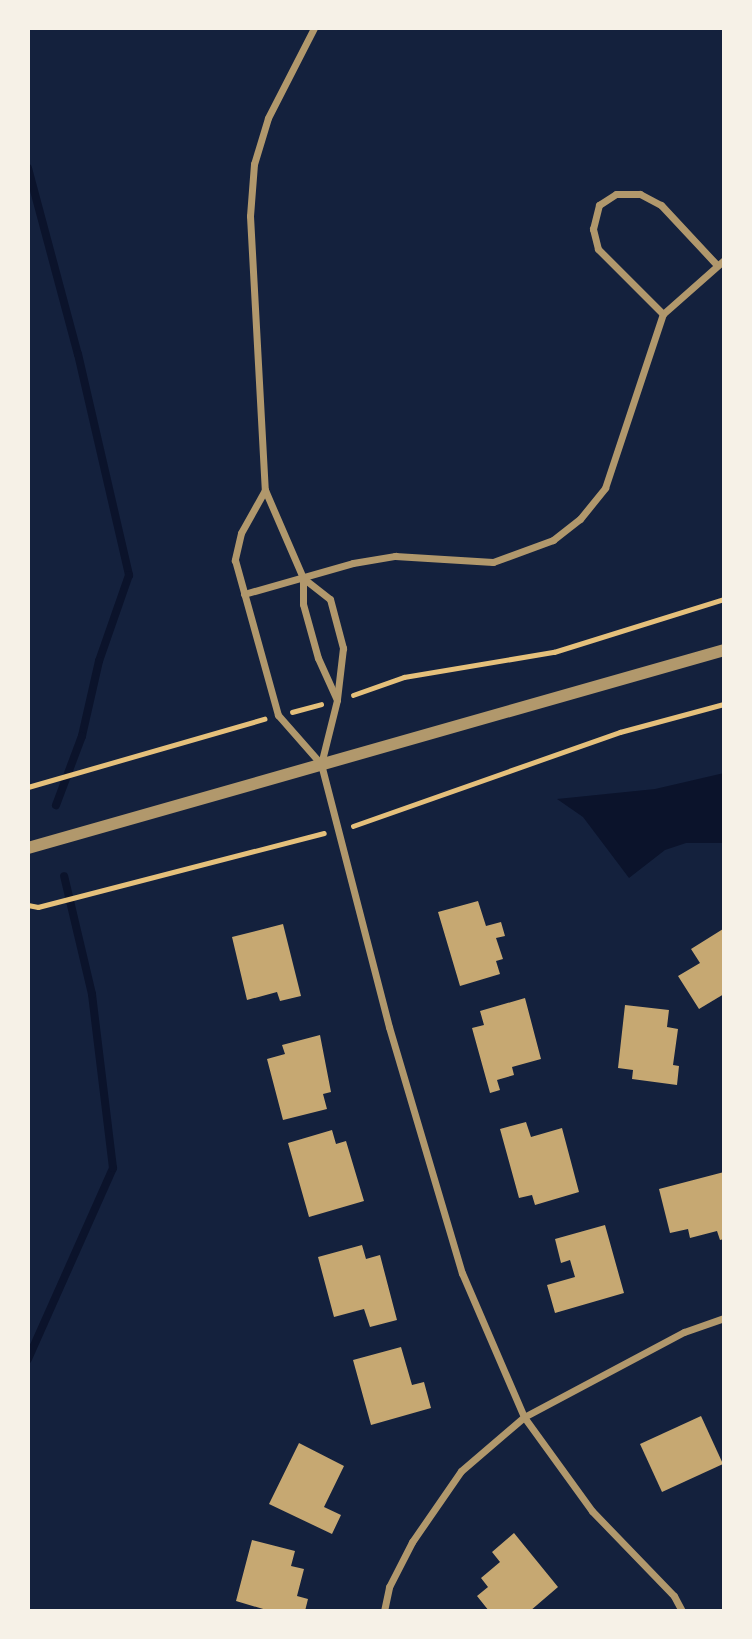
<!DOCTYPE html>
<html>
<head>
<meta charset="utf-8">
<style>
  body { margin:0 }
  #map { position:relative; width:752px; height:1639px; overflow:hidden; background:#14213d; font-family:"Golos Text",sans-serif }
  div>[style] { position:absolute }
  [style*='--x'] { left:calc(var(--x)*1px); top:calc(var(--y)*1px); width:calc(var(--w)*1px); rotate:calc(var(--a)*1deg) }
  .water>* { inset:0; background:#0b132b }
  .stream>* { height:8px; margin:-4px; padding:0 4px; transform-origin:4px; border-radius:4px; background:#0b132b }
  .building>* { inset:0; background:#c6a872 }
  .path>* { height:4.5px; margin:-2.25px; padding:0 2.25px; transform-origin:2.25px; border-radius:2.25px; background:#e5c07b }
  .minor>* { height:7px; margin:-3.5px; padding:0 3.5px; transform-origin:3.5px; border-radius:3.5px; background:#b1986c }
  .tertiary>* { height:12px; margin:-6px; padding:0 6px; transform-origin:6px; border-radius:6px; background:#b1986c }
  span { translate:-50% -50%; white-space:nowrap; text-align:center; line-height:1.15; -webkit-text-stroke:5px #f6f1e7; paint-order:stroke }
  .frame { position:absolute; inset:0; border:30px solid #f6f1e7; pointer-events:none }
</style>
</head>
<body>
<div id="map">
  <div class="water">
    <i style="clip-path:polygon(724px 773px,724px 843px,686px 843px,665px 850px,629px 878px,583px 817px,557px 799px,655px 789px)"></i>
  </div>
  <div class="stream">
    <i style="--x:28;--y:168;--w:193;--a:75"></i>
    <i style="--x:78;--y:354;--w:227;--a:77"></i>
    <i style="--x:129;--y:575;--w:91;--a:109.2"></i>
    <i style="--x:99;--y:661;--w:77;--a:102.8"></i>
    <i style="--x:82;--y:736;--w:74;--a:110.6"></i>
    <i style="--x:28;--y:1359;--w:209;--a:-66"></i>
    <i style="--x:113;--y:1168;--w:175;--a:-96.9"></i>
    <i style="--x:92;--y:994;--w:121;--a:-103.3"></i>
  </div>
  <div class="building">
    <i style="clip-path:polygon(478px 901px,486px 926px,501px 922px,505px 936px,496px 938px,503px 959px,496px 961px,500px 974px,460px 986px,438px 912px)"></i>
    <i style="clip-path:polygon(283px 924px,301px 996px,280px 1001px,277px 992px,247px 1000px,232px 937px)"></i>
    <i style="clip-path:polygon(723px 929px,724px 994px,699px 1009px,678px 976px,700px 963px,691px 949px)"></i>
    <i style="clip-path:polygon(525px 998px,541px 1059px,512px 1067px,514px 1075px,497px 1080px,500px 1090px,490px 1093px,472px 1028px,484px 1025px,480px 1011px)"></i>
    <i style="clip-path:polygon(625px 1005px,669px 1010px,667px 1027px,678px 1029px,673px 1065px,679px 1066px,677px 1085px,632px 1079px,633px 1070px,618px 1068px)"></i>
    <i style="clip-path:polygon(320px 1035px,331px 1092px,323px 1094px,327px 1109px,283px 1120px,267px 1059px,285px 1054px,282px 1045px)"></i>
    <i style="clip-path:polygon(526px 1122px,531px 1137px,562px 1128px,579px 1192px,535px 1205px,532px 1195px,519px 1198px,500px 1129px)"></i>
    <i style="clip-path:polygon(332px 1130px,336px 1144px,346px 1141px,364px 1201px,309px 1217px,288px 1143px)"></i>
    <i style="clip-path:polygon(724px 1172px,724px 1239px,720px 1240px,717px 1231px,690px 1238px,688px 1229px,670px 1233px,659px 1189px)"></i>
    <i style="clip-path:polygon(605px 1225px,624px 1293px,555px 1313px,547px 1285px,575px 1277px,570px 1260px,561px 1263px,555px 1239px)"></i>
    <i style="clip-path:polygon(362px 1245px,366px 1259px,380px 1255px,397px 1320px,370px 1327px,364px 1309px,334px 1317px,318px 1257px)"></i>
    <i style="clip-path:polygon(401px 1347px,412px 1385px,424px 1382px,431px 1408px,371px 1425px,353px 1360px)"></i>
    <i style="clip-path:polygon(701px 1416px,723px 1464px,662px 1492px,640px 1444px)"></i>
    <i style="clip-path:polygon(299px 1443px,344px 1466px,324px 1507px,341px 1515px,332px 1534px,269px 1504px)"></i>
    <i style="clip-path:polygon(514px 1533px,558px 1587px,530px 1611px,489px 1611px,477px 1596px,488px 1587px,481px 1578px,500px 1562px,492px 1552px)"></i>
    <i style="clip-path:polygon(252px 1540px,295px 1551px,291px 1566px,304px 1569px,297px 1596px,308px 1599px,305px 1611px,270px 1611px,236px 1601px)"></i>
  </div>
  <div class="path">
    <i style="--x:353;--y:695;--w:54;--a:-19.4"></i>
    <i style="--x:404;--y:677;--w:152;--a:-9.5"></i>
    <i style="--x:554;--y:652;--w:178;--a:-17.3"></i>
    <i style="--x:292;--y:712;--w:30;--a:-15"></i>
    <i style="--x:28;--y:787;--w:246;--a:-16.1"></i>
    <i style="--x:353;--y:826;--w:283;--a:-19.4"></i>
    <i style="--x:620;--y:732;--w:108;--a:-15.1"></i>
    <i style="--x:28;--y:905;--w:10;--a:11"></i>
    <i style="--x:38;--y:907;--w:295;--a:-14.5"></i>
  </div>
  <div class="minor">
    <i style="--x:314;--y:28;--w:101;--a:117.1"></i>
    <i style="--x:268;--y:118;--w:48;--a:106.9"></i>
    <i style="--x:254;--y:164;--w:52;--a:94.4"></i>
    <i style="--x:250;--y:216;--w:274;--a:86.9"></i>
    <i style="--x:265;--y:490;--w:96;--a:66.6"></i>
    <i style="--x:303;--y:578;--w:26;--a:90"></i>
    <i style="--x:303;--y:604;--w:56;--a:74.5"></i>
    <i style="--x:318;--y:658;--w:46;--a:65.7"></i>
    <i style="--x:337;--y:700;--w:66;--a:104"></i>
    <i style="--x:663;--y:314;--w:92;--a:-135"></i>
    <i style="--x:598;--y:249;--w:21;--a:-104"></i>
    <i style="--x:593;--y:229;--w:25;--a:-76"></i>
    <i style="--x:599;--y:205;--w:20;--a:-33"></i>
    <i style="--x:616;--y:194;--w:24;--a:0"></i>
    <i style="--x:640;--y:194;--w:24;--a:28"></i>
    <i style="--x:661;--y:205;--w:81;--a:47"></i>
    <i style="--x:265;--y:490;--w:49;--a:119.2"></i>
    <i style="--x:241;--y:533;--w:28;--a:103"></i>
    <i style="--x:235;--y:560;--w:161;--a:74.5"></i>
    <i style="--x:278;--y:715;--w:65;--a:48.7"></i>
    <i style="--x:321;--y:764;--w:272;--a:75.5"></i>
    <i style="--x:389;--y:1027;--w:257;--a:73.5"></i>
    <i style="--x:462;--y:1273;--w:157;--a:66.7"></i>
    <i style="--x:524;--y:1417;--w:116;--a:54.1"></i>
    <i style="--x:592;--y:1511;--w:118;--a:46"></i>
    <i style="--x:674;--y:1596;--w:17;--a:62"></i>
    <i style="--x:303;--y:578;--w:34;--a:38"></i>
    <i style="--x:330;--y:599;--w:51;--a:75.1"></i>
    <i style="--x:343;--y:648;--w:51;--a:96.7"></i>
    <i style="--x:244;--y:594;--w:113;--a:-15.9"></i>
    <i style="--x:353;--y:563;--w:43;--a:-9.5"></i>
    <i style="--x:395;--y:556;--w:98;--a:3.5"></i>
    <i style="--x:493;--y:562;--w:64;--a:-20.1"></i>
    <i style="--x:553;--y:540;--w:34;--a:-38"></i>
    <i style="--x:580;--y:519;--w:40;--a:-51"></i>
    <i style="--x:605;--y:488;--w:183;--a:-71.6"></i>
    <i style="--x:663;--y:314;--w:81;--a:-41.5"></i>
    <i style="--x:384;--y:1611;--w:25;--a:-78"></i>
    <i style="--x:389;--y:1587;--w:51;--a:-62.9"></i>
    <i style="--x:412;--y:1542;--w:86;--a:-55.4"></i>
    <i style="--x:461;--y:1471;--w:83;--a:-40.6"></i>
    <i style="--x:524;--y:1417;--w:181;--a:-28"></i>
    <i style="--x:684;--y:1332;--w:42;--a:-19.3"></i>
  </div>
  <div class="tertiary">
    <i style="--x:28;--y:848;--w:724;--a:-15.88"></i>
  </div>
  <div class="frame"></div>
</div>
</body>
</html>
